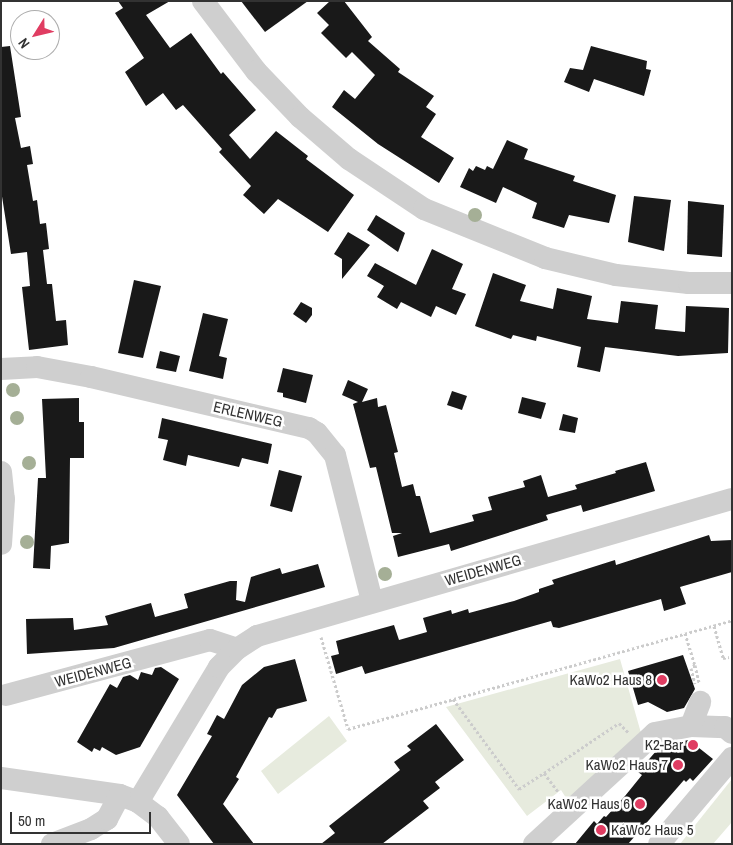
<!DOCTYPE html>
<html>
<head>
<meta charset="utf-8">
<style>
  body { margin:0 }
  #map { position:relative; width:733px; height:845px; overflow:hidden; background:#fff; font-family:"Archivo Narrow",sans-serif }
  div>[style] { position:absolute }
  [style*='--x'] { left:calc(var(--x)*1px); top:calc(var(--y)*1px); width:calc(var(--w)*1px); rotate:calc(var(--a)*1deg) }
  .green>* { inset:0; background:#e7ebde }
  .building>* { inset:0; background:#191919 }
  .path>* { height:3px; margin-top:-1.5px; transform-origin:0; background:repeating-linear-gradient(90deg,#ccc 0 2.5px,transparent 0 5px) }
  .minor>* { height:22px; margin:-11px; padding:0 11px; transform-origin:11px; border-radius:11px; background:#cfcfcf }
  .trees>* { width:14px; height:14px; margin:-7px; border-radius:50%; background:#a5af96 }
  .dots>* { width:14px; height:14px; translate:-50% -50%; box-sizing:border-box; border:2px solid #fff; border-radius:50% }
  span { translate:-50% -50%; white-space:nowrap; text-align:center; line-height:1.15; -webkit-text-stroke:5px #fff; paint-order:stroke }
  .street-label { font-size:15px; color:#323232 }
  .poi-label { font-size:15px; color:#323232 }
  .right { translate:-100% -50%; text-align:right }
  .left { translate:0 -50%; text-align:left }
  .frame { position:absolute; inset:0; border:2px solid #323232; pointer-events:none }
  .north { position:absolute; left:10px; top:10px; width:50px; height:50px; box-sizing:border-box; background:#fff; border:1px solid #adadad; border-radius:50%; rotate:234deg; font-size:14px; font-weight:700; line-height:20px; text-align:center; color:#323232 }
  .north::after { content:''; display:block; margin:auto; width:18px; height:22px; background:#e03d62; clip-path:polygon(50% 0,100% 100%,50% 72%,0 100%) }
  .scale { position:absolute; left:10px; top:812px; width:141px; height:22px; box-sizing:border-box; border:2px solid #323232; border-top:0; padding-left:6px; font-size:15px; line-height:18px; white-space:nowrap; color:#323232; -webkit-text-stroke:4px #fff; paint-order:stroke }
</style>
</head>
<body>
<div id="map">
  <div class="green">
    <i style="clip-path:polygon(620px 659px,641px 733px,568px 801px,561px 790px,527px 816px,446px 707px)"></i>
    <i style="clip-path:polygon(329px 716px,347px 741px,278px 794px,261px 771px)"></i>
    <i style="clip-path:polygon(732px 779px,732px 822px,713px 844px,680px 844px)"></i>
  </div>
  <div class="building">
    <i style="clip-path:polygon(118px 1px,170px 1px,146px 15px,170px 48px,191px 33px,221px 74px,223px 72px,256px 110px,229px 135px,250px 159px,276px 131px,308px 156px,306px 159px,354px 195px,328px 232px,278px 199px,264px 214px,243px 195px,251px 186px,219px 152px,222px 149px,183px 105px,176px 110px,163px 93px,146px 106px,125px 72px,144px 58px,115px 13px,123px 8px)"></i>
    <i style="clip-path:polygon(241px 1px,308px 1px,265px 32px)"></i>
    <i style="clip-path:polygon(330px 1px,344px 1px,372px 37px,368px 41px,400px 69px,398px 72px,434px 96px,426px 107px,436px 114px,421px 137px,454px 158px,439px 183px,378px 144px,332px 107px,344px 90px,355px 99px,375px 75px,352px 52px,346px 58px,321px 33px,329px 25px,317px 13px)"></i>
    <i style="clip-path:polygon(10px 46px,21px 117px,15px 118px,21px 148px,30px 146px,33px 164px,27px 165px,33px 201px,37px 200px,40px 224px,46px 223px,49px 249px,43px 250px,47px 284px,52px 284px,56px 321px,66px 320px,68px 345px,29px 350px,22px 287px,30px 286px,27px 252px,11px 254px,1px 190px,1px 47px)"></i>
    <i style="clip-path:polygon(591px 46px,647px 61px,646px 69px,651px 70px,644px 96px,594px 79px,589px 92px,564px 82px,570px 68px,583px 70px)"></i>
    <i style="clip-path:polygon(507px 140px,528px 149px,524px 159px,575px 176px,573px 181px,616px 195px,609px 223px,569px 215px,564px 228px,532px 218px,537px 203px,503px 187px,496px 203px,460px 187px,469px 168px,473px 171px,476px 166px,485px 170px,487px 166px,493px 169px)"></i>
    <i style="clip-path:polygon(634px 196px,671px 200px,664px 251px,628px 242px)"></i>
    <i style="clip-path:polygon(688px 201px,724px 205px,722px 257px,687px 254px)"></i>
    <i style="clip-path:polygon(376px 215px,405px 233px,398px 252px,367px 230px)"></i>
    <i style="clip-path:polygon(348px 232px,370px 245px,342px 279px,342px 259px,334px 254px)"></i>
    <i style="clip-path:polygon(432px 249px,463px 264px,452px 289px,466px 294px,456px 315px,436px 306px,431px 317px,401px 302px,397px 309px,377px 297px,384px 286px,367px 276px,375px 263px,416px 285px)"></i>
    <i style="clip-path:polygon(493px 273px,526px 285px,520px 301px,553px 309px,557px 288px,592px 296px,587px 319px,618px 323px,621px 301px,658px 305px,655px 329px,685px 332px,686px 306px,729px 308px,728px 353px,678px 356px,605px 347px,600px 372px,577px 367px,581px 347px,537px 336px,536px 341px,513px 335px,511px 339px,475px 326px)"></i>
    <i style="clip-path:polygon(134px 280px,161px 286px,143px 358px,118px 353px)"></i>
    <i style="clip-path:polygon(301px 302px,312px 308px,312px 315px,306px 323px,293px 314px)"></i>
    <i style="clip-path:polygon(203px 313px,228px 319px,219px 356px,227px 358px,223px 379px,189px 371px)"></i>
    <i style="clip-path:polygon(160px 351px,180px 356px,176px 372px,156px 368px)"></i>
    <i style="clip-path:polygon(283px 368px,313px 375px,306px 403px,283px 397px,283px 393px,277px 392px)"></i>
    <i style="clip-path:polygon(348px 380px,368px 389px,362px 402px,377px 398px,378px 407px,386px 405px,398px 452px,394px 453px,402px 487px,413px 484px,416px 496px,420px 496px,430px 533px,474px 521px,472px 515px,492px 510px,488px 497px,525px 487px,523px 481px,541px 475px,548px 497px,577px 489px,575px 485px,616px 473px,615px 471px,646px 462px,655px 491px,583px 512px,581px 505px,546px 515px,548px 520px,451px 551px,449px 544px,398px 557px,393px 536px,402px 533px,392px 533px,376px 467px,370px 468px,353px 404px,358px 402px,342px 395px)"></i>
    <i style="clip-path:polygon(452px 391px,467px 396px,462px 410px,447px 405px)"></i>
    <i style="clip-path:polygon(522px 397px,546px 403px,541px 419px,518px 413px)"></i>
    <i style="clip-path:polygon(79px 398px,79px 422px,84px 422px,84px 458px,70px 458px,69px 543px,51px 546px,50px 569px,33px 568px,38px 478px,46px 478px,42px 399px)"></i>
    <i style="clip-path:polygon(563px 414px,578px 418px,575px 433px,559px 430px)"></i>
    <i style="clip-path:polygon(162px 418px,272px 444px,268px 464px,242px 458px,239px 467px,188px 455px,186px 466px,163px 460px,168px 440px,158px 438px)"></i>
    <i style="clip-path:polygon(279px 470px,302px 476px,292px 512px,270px 506px)"></i>
    <i style="clip-path:polygon(709px 535px,711px 541px,732px 540px,732px 572px,680px 587px,686px 604px,664px 611px,661px 599px,559px 628px,553px 627px,551px 621px,365px 674px,362px 666px,336px 674px,331px 656px,339px 654px,336px 641px,394px 625px,399px 640px,427px 632px,423px 618px,451px 610px,452px 614px,468px 609px,469px 613px,514px 601px,539px 592px,539px 589px,554px 584px,552px 580px,615px 560px,616px 565px)"></i>
    <i style="clip-path:polygon(318px 564px,325px 587px,114px 648px,27px 654px,26px 619px,73px 618px,74px 630px,108px 625px,105px 616px,151px 603px,155px 617px,188px 608px,184px 594px,230px 581px,237px 581px,236px 600px,245px 602px,251px 577px,280px 568px,282px 574px)"></i>
    <i style="clip-path:polygon(683px 655px,695px 689px,684px 708px,667px 712px,648px 702px,638px 705px,628px 671px)"></i>
    <i style="clip-path:polygon(295px 659px,307px 701px,277px 709px,272px 718px,269px 717px,236px 777px,239px 779px,223px 804px,254px 844px,214px 844px,177px 795px,212px 736px,207px 734px,217px 715px,224px 719px,242px 685px,264px 667px)"></i>
    <i style="clip-path:polygon(161px 667px,179px 679px,140px 747px,116px 755px,102px 747px,100px 751px,94px 748px,92px 752px,77px 742px,110px 684px,117px 688px,123px 677px,130px 675px,138px 680px,141px 672px,152px 675px,155px 668px)"></i>
    <i style="clip-path:polygon(436px 724px,464px 760px,435px 782px,440px 788px,423px 801px,429px 808px,382px 844px,321px 844px,335px 833px,329px 826px,400px 770px,394px 762px,411px 750px,407px 746px)"></i>
    <i style="clip-path:polygon(689px 740px,713px 759px,693px 781px,690px 778px,686px 782px,684px 780px,628px 844px,575px 844px,594px 821px,597px 824px,604px 816px,606px 817px,625px 796px,642px 775px,638px 772px,657px 750px,676px 749px,683px 741px)"></i>
  </div>
  <div class="path">
    <i style="--x:714;--y:626;--w:33;--a:74"></i>
    <i style="--x:723;--y:658;--w:6;--a:-9"></i>
    <i style="--x:685;--y:633;--w:34;--a:73"></i>
    <i style="--x:695;--y:665;--w:5;--a:143"></i>
    <i style="--x:691;--y:668;--w:16;--a:76"></i>
    <i style="--x:321;--y:637;--w:96;--a:73.6"></i>
    <i style="--x:348;--y:729;--w:399;--a:-15.8"></i>
    <i style="--x:695;--y:665;--w:18;--a:77"></i>
    <i style="--x:453;--y:699;--w:112;--a:53.7"></i>
    <i style="--x:519;--y:789;--w:30;--a:-33"></i>
    <i style="--x:544;--y:773;--w:25;--a:53"></i>
    <i style="--x:544;--y:773;--w:90;--a:-33.7"></i>
    <i style="--x:619;--y:723;--w:13;--a:45"></i>
  </div>
  <div class="minor">
    <i style="--x:203;--y:1;--w:88;--a:52.9"></i>
    <i style="--x:256;--y:71;--w:64;--a:46.3"></i>
    <i style="--x:300;--y:117;--w:65;--a:40.6"></i>
    <i style="--x:349;--y:159;--w:90;--a:33.7"></i>
    <i style="--x:424;--y:209;--w:131;--a:22"></i>
    <i style="--x:545;--y:258;--w:73;--a:13.5"></i>
    <i style="--x:616;--y:275;--w:73;--a:6.3"></i>
    <i style="--x:689;--y:283;--w:43;--a:0"></i>
    <i style="--x:1;--y:369;--w:36;--a:-3"></i>
    <i style="--x:37;--y:367;--w:55;--a:10.5"></i>
    <i style="--x:91;--y:377;--w:224;--a:13.2"></i>
    <i style="--x:309;--y:428;--w:9;--a:32"></i>
    <i style="--x:317;--y:433;--w:28;--a:51"></i>
    <i style="--x:335;--y:455;--w:151;--a:75.8"></i>
    <i style="--x:1;--y:472;--w:27;--a:84"></i>
    <i style="--x:4;--y:499;--w:45;--a:93.8"></i>
    <i style="--x:6;--y:695;--w:211;--a:-15.1"></i>
    <i style="--x:210;--y:640;--w:28;--a:18"></i>
    <i style="--x:691;--y:726;--w:34;--a:2"></i>
    <i style="--x:725;--y:727;--w:9;--a:41"></i>
    <i style="--x:1;--y:778;--w:120;--a:8.1"></i>
    <i style="--x:120;--y:795;--w:19;--a:21"></i>
    <i style="--x:138;--y:802;--w:25;--a:37"></i>
    <i style="--x:158;--y:817;--w:34;--a:52"></i>
    <i style="--x:138;--y:802;--w:157;--a:-59"></i>
    <i style="--x:219;--y:667;--w:25;--a:-45"></i>
    <i style="--x:237;--y:649;--w:24;--a:-33"></i>
    <i style="--x:257;--y:636;--w:494;--a:-16.1"></i>
    <i style="--x:52;--y:844;--w:42;--a:-21"></i>
    <i style="--x:91;--y:829;--w:19;--a:-32"></i>
    <i style="--x:107;--y:819;--w:27;--a:-62"></i>
    <i style="--x:534;--y:844;--w:164;--a:-42.5"></i>
    <i style="--x:655;--y:733;--w:37;--a:-11"></i>
    <i style="--x:691;--y:726;--w:26;--a:-69"></i>
    <i style="--x:659;--y:844;--w:113;--a:-49.7"></i>
  </div>
  <div class="trees">
    <i style="left:475px;top:215px"></i>
    <i style="left:13px;top:390px"></i>
    <i style="left:17px;top:418px"></i>
    <i style="left:29px;top:463px"></i>
    <i style="left:27px;top:542px"></i>
    <i style="left:385px;top:574px"></i>
  </div>
  <div class="dots">
    <i style="left:662px;top:680px;background:#e03d62"></i>
    <i style="left:693px;top:745px;background:#e03d62"></i>
    <i style="left:678px;top:765px;background:#e03d62"></i>
    <i style="left:640px;top:804px;background:#e03d62"></i>
    <i style="left:601px;top:830px;background:#e03d62"></i>
  </div>
  <div class="street-label">
    <span style="left:248px;top:414px;rotate:13deg">ERLENWEG</span>
    <span style="left:483px;top:570px;rotate:-16deg">WEIDENWEG</span>
    <span style="left:93px;top:672px;rotate:-15deg">WEIDENWEG</span>
  </div>
  <div class="poi-label">
    <span class="right" style="left:652px;top:680px">KaWo2 Haus 8</span>
    <span class="right" style="left:683px;top:745px">K2-Bar</span>
    <span class="right" style="left:668px;top:765px">KaWo2 Haus 7</span>
    <span class="right" style="left:630px;top:804px">KaWo2 Haus 6</span>
    <span class="left" style="left:611px;top:830px">KaWo2 Haus 5</span>
  </div>
  <div class="frame"></div>
  <div class="north">N</div>
  <div class="scale">50 m</div>
</div>
</body>
</html>
